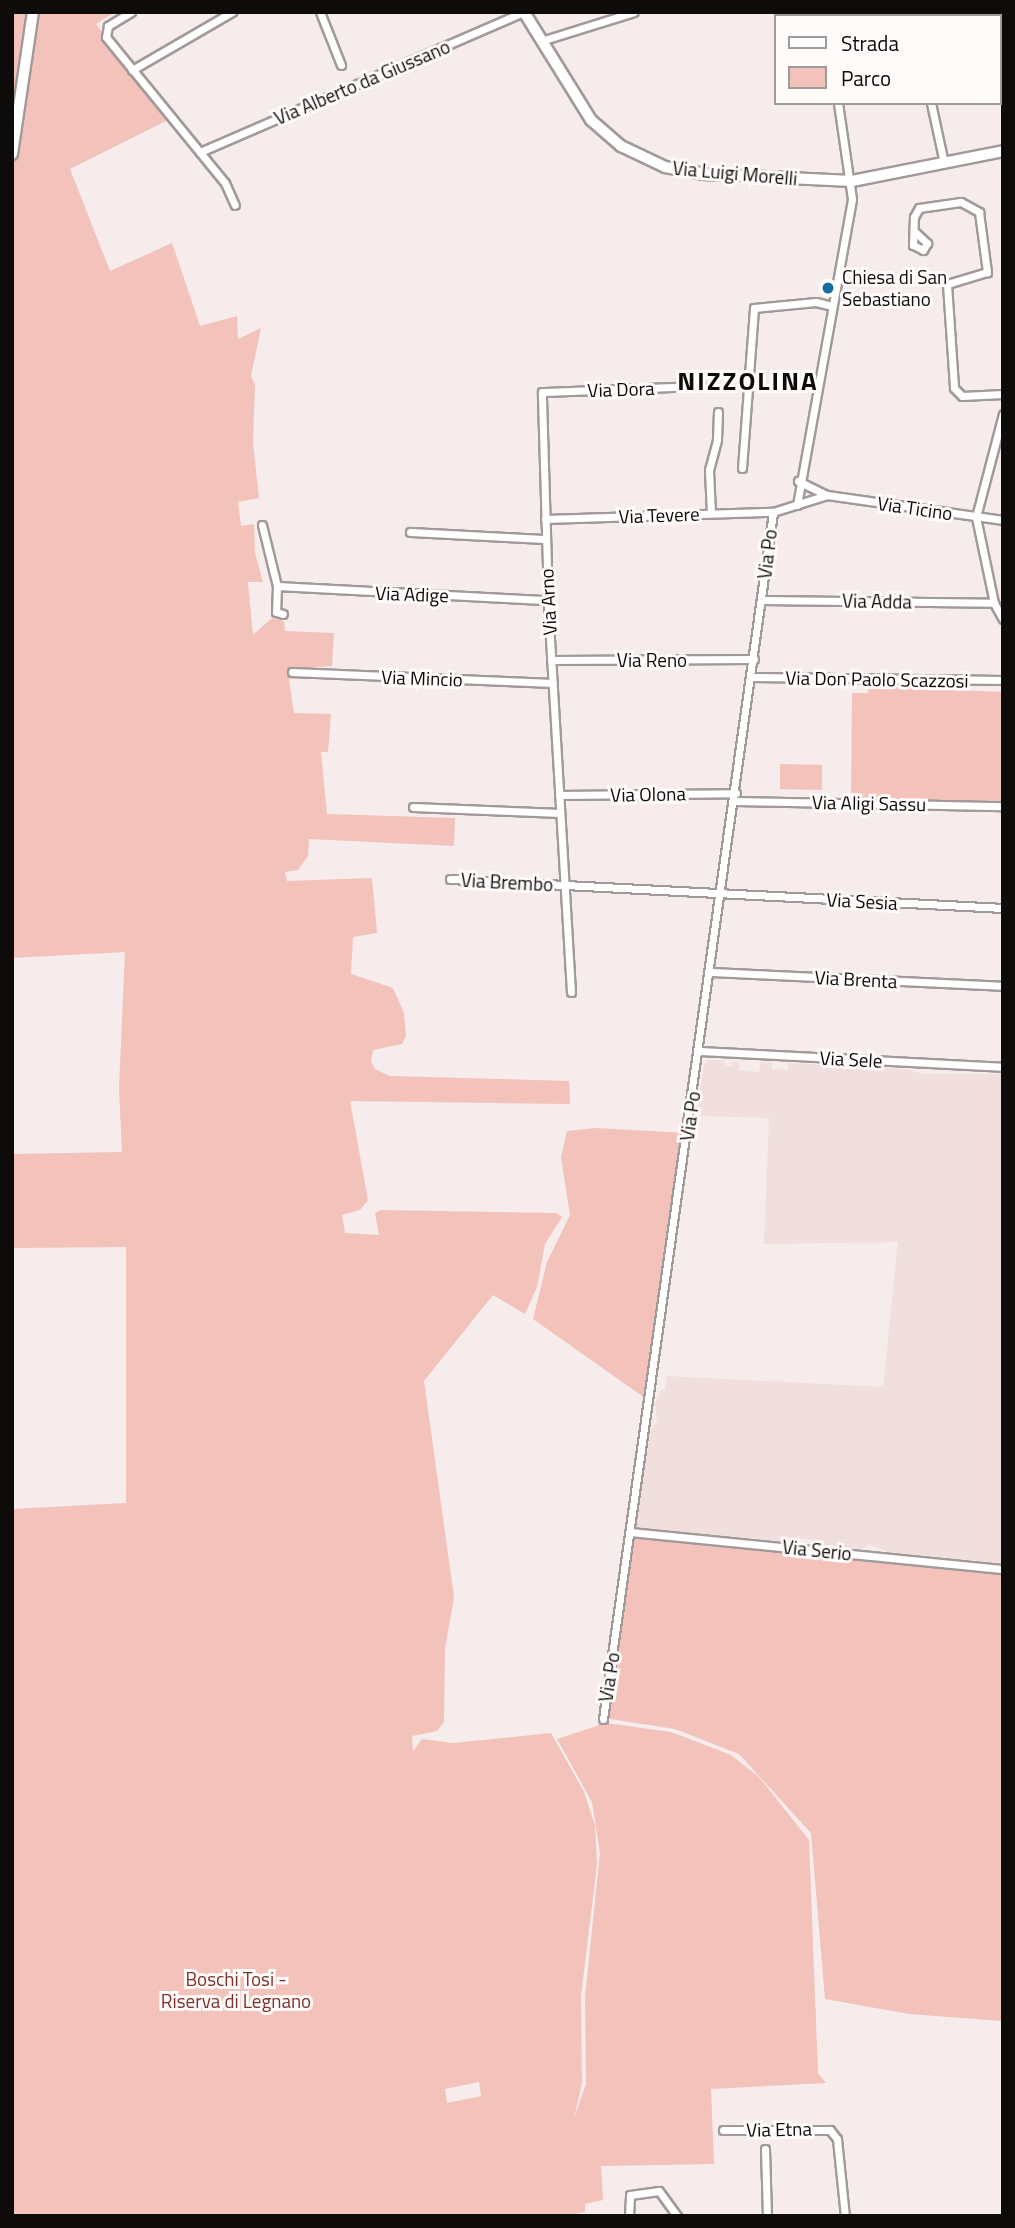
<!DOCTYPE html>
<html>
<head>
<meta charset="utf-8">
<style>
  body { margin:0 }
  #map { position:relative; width:1015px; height:2228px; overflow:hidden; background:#f5eceb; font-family:"Titillium Web",sans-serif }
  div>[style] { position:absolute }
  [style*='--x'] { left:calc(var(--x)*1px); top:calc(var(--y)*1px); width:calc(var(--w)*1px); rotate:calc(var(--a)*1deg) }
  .built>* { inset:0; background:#f0dfdc }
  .green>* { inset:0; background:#f2c2bb }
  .roads { filter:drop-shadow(2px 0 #a29a99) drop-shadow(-2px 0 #a29a99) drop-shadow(0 2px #a29a99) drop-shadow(0 -2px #a29a99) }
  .minor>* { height:7px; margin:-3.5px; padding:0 3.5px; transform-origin:3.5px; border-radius:3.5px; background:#fff }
  .secondary>* { height:10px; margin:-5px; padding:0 5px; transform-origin:5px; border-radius:5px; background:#fff }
  .dots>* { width:19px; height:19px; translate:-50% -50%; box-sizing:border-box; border:4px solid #fffbfa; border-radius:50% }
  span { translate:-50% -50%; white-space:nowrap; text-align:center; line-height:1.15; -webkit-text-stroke:6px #fffbfa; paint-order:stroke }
  .street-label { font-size:19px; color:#0e0b0b }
  .poi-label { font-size:19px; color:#0e0b0b }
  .left { translate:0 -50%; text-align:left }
  .park-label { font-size:19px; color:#7e312a }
  .district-label { font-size:26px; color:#0e0b0b; font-weight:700; letter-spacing:2px }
  .frame { position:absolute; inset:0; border:14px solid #0e0b0b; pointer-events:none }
  .legend { position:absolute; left:774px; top:14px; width:228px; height:91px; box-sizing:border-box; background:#fffbfa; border:2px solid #9f9b9a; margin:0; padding:9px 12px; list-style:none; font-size:21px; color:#0e0b0b }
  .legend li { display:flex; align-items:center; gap:14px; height:35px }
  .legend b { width:35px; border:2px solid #9f9b9a }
</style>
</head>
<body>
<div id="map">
  <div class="built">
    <i style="clip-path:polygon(708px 1060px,724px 1060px,725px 1067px,732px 1067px,732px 1062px,739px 1062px,739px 1070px,759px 1072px,761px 1062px,772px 1063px,772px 1069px,788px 1070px,789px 1063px,906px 1069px,923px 1074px,1003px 1074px,1002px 1563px,888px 1552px,868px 1544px,864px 1549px,813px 1544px,810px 1539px,794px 1538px,791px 1542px,636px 1528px,650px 1433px,657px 1420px,655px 1403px,661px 1390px,665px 1391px,667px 1376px,883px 1387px,898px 1242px,764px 1244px,769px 1118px,697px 1116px,704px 1064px)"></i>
  </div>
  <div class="green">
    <i style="clip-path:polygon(evenodd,12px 12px,115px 12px,96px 24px,168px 120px,70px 169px,110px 271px,172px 243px,200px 326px,237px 316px,238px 339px,261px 328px,251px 376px,255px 385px,253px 443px,259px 498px,238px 502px,241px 526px,254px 524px,255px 553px,263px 582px,248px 582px,253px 635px,272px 618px,284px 621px,285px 631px,334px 633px,332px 666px,296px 669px,296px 679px,289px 679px,294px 713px,331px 714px,328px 752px,321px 752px,327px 814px,455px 818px,454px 846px,309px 839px,308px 856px,298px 870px,285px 872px,287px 881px,372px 878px,377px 933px,353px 937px,351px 974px,393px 988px,404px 1013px,406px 1036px,402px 1044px,373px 1050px,371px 1061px,375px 1069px,390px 1076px,569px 1081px,570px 1104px,350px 1101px,368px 1200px,360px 1210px,342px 1215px,345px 1233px,379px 1235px,375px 1213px,381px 1210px,556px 1213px,562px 1217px,545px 1244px,537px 1287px,525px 1314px,493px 1295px,424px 1381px,454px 1597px,445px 1649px,444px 1722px,437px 1731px,412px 1736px,413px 1751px,422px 1739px,453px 1743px,551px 1733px,584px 1792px,595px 1825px,597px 1864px,581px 1996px,582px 2083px,574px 2118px,586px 2084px,585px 1997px,600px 1853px,592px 1802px,557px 1739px,606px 1723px,671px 1732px,731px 1755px,759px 1777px,809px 1840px,818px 2073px,826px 2083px,711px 2089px,714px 2164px,601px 2166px,603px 2200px,585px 2204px,585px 2212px,563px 2216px,12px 2216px,12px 1509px,126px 1503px,126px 1247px,12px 1248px,12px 1154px,122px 1152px,119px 1088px,125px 952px,12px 958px,12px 12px,479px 2082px,481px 2096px,447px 2103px,445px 2089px,479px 2082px)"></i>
    <i style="clip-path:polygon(869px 686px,1003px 692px,1003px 801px,851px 799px,852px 693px,868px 693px)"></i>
    <i style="clip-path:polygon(780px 764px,822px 765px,822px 790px,780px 789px)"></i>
    <i style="clip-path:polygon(596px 1128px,684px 1133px,645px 1398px,533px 1319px,547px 1262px,570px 1215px,561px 1157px,567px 1131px)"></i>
    <i style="clip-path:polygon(635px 1535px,1003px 1573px,1003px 2021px,909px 2014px,825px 1999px,811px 1833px,739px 1754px,675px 1729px,610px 1719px,607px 1714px)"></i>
  </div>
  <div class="roads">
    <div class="minor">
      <i style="--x:131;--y:12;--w:27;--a:149"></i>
      <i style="--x:108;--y:26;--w:11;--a:100"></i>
      <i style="--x:106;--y:37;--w:188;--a:50.8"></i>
      <i style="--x:225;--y:183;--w:24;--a:66"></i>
      <i style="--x:320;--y:12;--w:57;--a:68.4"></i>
      <i style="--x:814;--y:12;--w:4;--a:63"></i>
      <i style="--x:912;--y:12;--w:4;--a:90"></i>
      <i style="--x:541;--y:41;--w:97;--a:-17.3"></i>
      <i style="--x:132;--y:70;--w:116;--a:-30.1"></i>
      <i style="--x:931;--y:103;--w:61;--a:77.8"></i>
      <i style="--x:200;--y:152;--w:353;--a:-23.4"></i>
      <i style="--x:914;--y:231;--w:18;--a:43"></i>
      <i style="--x:927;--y:243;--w:8;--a:120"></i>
      <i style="--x:923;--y:250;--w:11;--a:-153"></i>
      <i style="--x:913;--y:245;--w:28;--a:-88"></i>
      <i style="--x:914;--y:217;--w:10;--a:-61"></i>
      <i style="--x:919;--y:208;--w:42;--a:-8.1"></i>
      <i style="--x:961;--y:202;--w:21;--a:29"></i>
      <i style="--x:979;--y:212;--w:61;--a:82.4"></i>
      <i style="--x:987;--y:272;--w:42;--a:163.3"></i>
      <i style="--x:947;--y:284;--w:104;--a:86.1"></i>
      <i style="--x:954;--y:388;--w:11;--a:45"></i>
      <i style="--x:962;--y:396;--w:41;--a:-2.8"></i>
      <i style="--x:1003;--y:414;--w:106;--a:104.7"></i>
      <i style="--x:976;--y:517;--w:88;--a:78.2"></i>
      <i style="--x:994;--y:603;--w:18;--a:61"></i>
      <i style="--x:742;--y:468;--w:160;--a:-85.7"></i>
      <i style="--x:754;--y:308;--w:62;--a:-5.5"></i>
      <i style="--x:816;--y:302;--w:16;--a:14"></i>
      <i style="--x:798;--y:481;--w:32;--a:26"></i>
      <i style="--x:827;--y:495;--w:178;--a:8.1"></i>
      <i style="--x:797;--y:505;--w:311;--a:-79.8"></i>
      <i style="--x:852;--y:199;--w:97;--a:-98.3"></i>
      <i style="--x:711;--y:513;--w:43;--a:-92.7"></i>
      <i style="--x:709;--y:470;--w:31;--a:-75"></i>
      <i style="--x:717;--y:440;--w:28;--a:-88"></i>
      <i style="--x:545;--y:519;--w:228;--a:-1.8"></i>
      <i style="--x:773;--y:512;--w:57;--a:-17.5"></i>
      <i style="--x:262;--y:525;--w:63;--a:76.2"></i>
      <i style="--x:277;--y:586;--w:26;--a:92"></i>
      <i style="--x:276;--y:612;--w:7;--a:16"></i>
      <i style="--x:410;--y:532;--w:135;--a:3"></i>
      <i style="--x:277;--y:586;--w:271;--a:3"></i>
      <i style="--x:761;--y:600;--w:233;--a:0.7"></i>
      <i style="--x:551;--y:660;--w:203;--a:-0.3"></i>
      <i style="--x:292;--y:672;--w:261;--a:2.4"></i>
      <i style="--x:751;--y:677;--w:252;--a:0.7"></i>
      <i style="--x:559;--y:795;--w:177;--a:-0.6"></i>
      <i style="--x:735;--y:801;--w:268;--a:1.1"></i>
      <i style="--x:413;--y:807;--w:147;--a:2.3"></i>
      <i style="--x:450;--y:879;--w:554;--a:3"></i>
      <i style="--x:710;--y:972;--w:293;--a:2.7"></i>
      <i style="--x:571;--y:992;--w:393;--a:-93.4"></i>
      <i style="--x:548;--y:600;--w:208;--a:-91.7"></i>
      <i style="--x:542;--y:392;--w:159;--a:-2.2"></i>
      <i style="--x:699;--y:1051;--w:304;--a:3"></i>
      <i style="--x:631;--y:1532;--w:374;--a:5.7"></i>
      <i style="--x:603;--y:1719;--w:1219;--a:-81.98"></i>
      <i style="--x:723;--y:2130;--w:107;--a:0"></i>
      <i style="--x:830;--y:2130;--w:11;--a:52"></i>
      <i style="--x:837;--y:2139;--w:77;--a:84.1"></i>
      <i style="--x:765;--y:2149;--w:67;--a:88.3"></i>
      <i style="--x:629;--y:2216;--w:21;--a:-87"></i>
      <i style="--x:630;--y:2195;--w:29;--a:-8"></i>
      <i style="--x:659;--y:2191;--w:31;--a:54"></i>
    </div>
    <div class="secondary">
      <i style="--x:524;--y:12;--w:127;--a:58.2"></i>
      <i style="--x:591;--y:120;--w:40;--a:41"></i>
      <i style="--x:621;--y:146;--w:49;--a:25.5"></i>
      <i style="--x:665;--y:167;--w:39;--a:10"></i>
      <i style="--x:703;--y:174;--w:149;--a:2.7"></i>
      <i style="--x:852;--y:181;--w:154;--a:-11.2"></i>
      <i style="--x:12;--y:154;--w:144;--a:-81.6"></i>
    </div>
  </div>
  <div class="dots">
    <i style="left:828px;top:288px;background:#166e9e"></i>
  </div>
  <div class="street-label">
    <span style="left:362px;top:82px;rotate:-23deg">Via Alberto da Giussano</span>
    <span style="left:735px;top:173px;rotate:5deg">Via Luigi Morelli</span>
    <span style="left:621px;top:389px;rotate:-2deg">Via Dora</span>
    <span style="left:915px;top:508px;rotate:8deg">Via Ticino</span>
    <span style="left:659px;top:515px;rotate:-2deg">Via Tevere</span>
    <span style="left:767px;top:554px;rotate:-83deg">Via Po</span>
    <span style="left:412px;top:594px;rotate:2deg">Via Adige</span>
    <span style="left:877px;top:601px;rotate:1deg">Via Adda</span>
    <span style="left:548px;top:602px;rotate:-93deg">Via Arno</span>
    <span style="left:652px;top:660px">Via Reno</span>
    <span style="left:422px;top:678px;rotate:2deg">Via Mincio</span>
    <span style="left:877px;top:679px;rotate:1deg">Via Don Paolo Scazzosi</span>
    <span style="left:648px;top:794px;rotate:-1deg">Via Olona</span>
    <span style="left:869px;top:803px;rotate:1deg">Via Aligi Sassu</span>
    <span style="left:507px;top:882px;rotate:3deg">Via Brembo</span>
    <span style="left:862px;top:901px;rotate:3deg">Via Sesia</span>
    <span style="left:856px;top:979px;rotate:3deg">Via Brenta</span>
    <span style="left:851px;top:1059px;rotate:3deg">Via Sele</span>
    <span style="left:690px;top:1116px;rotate:-82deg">Via Po</span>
    <span style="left:817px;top:1550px;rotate:6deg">Via Serio</span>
    <span style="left:609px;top:1677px;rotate:-81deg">Via Po</span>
    <span style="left:779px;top:2129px;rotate:-1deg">Via Etna</span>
  </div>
  <div class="poi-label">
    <span class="left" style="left:842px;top:288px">Chiesa di San<br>Sebastiano</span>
  </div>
  <div class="park-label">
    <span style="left:236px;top:1990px">Boschi Tosi -<br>Riserva di Legnano</span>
  </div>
  <div class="district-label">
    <span style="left:748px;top:381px">NIZZOLINA</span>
  </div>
  <div class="frame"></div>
  <ul class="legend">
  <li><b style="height:9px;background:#fff"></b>Strada</li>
  <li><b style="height:19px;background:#f2c2bb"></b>Parco</li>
  </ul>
</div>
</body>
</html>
